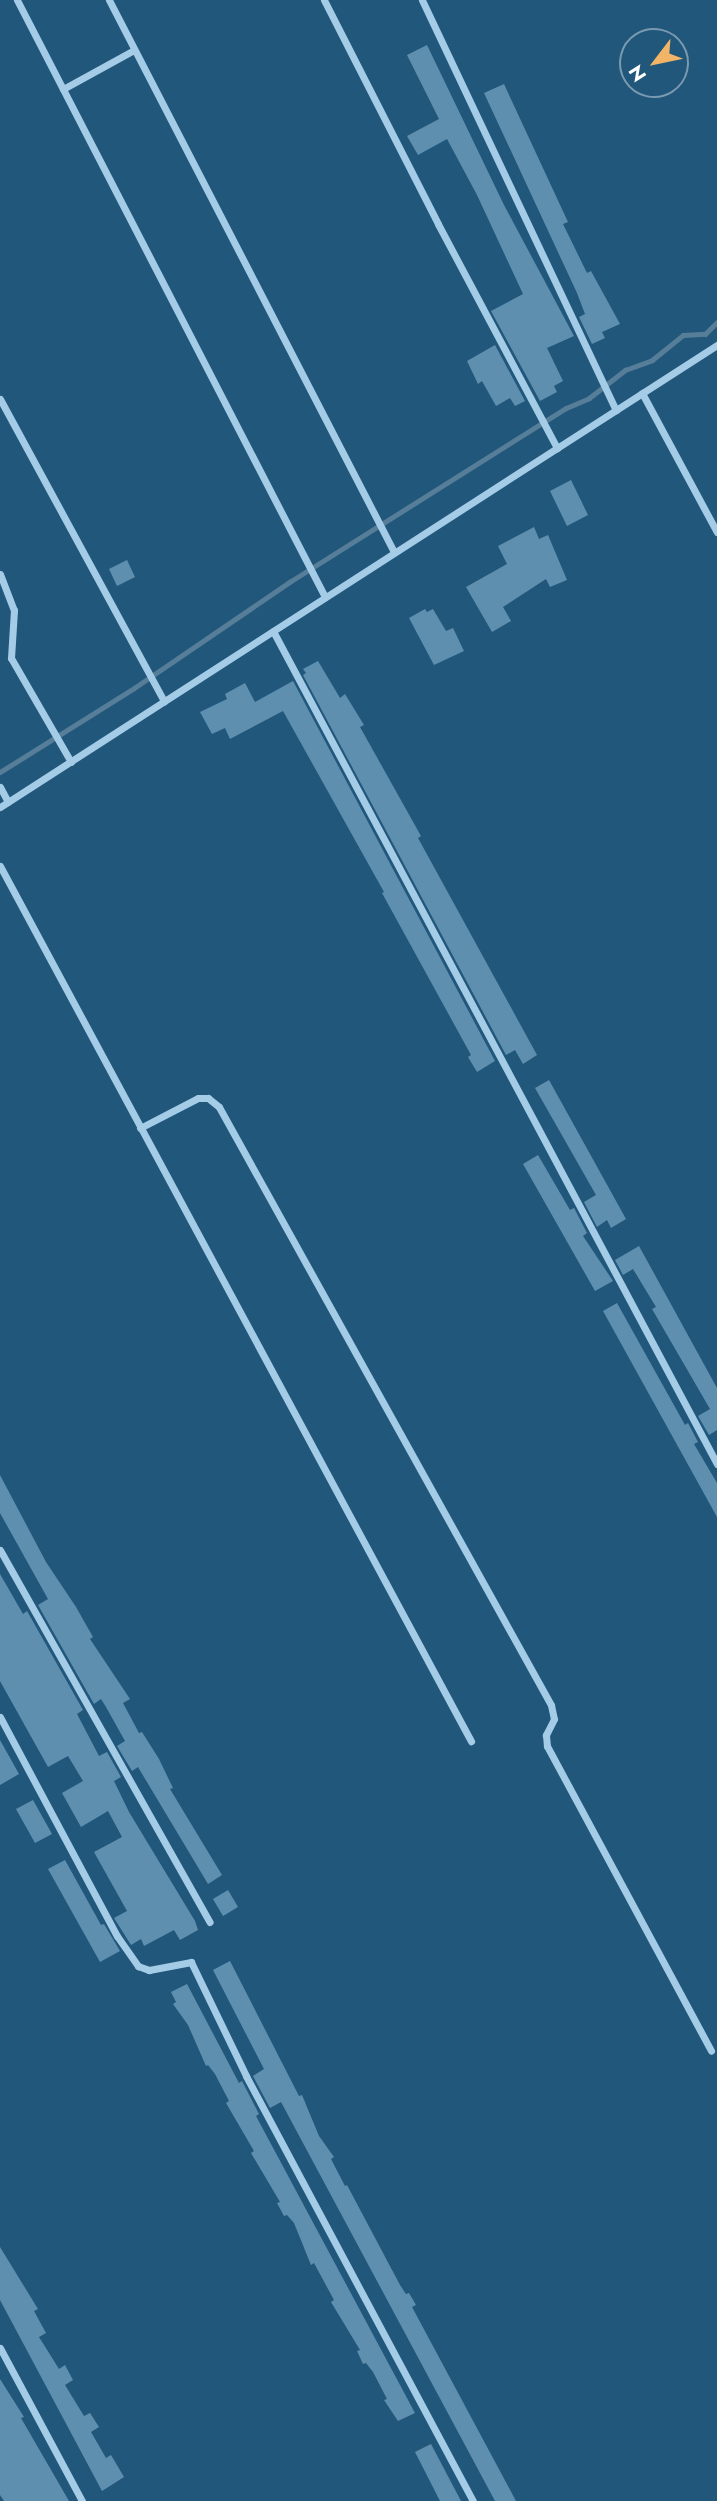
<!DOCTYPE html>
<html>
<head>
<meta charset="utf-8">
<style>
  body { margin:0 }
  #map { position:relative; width:717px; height:2501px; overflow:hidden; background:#22577c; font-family:Jost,sans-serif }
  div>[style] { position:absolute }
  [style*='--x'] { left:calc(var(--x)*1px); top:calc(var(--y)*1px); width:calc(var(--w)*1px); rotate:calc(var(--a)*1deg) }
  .stream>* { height:5px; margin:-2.5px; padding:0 2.5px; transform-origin:2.5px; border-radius:2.5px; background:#577e98 }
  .building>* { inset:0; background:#5f8faf }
  .street>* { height:7px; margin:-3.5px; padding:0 3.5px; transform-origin:3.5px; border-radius:3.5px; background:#a5cce6 }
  span { translate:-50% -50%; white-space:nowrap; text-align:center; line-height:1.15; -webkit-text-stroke:5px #22577c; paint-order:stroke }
  .north { position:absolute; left:619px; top:28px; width:70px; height:70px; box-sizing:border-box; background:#22577c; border:2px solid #7a9ab0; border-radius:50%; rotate:238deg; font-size:19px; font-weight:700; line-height:28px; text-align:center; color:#fff }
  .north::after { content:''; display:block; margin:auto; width:24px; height:32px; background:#f2b567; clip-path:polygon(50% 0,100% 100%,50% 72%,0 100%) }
</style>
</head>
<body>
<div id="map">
  <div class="stream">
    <i style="--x:0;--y:772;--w:158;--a:-32.1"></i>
    <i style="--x:134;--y:688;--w:190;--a:-34.3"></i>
    <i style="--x:291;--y:581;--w:325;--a:-32.2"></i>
    <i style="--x:566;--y:408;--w:25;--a:-23"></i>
    <i style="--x:589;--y:398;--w:46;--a:-37.9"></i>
    <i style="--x:625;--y:370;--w:29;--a:-20"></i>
    <i style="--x:652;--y:360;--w:40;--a:-39"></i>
    <i style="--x:683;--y:335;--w:22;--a:-3"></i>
    <i style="--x:705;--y:334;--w:17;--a:-45"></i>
  </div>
  <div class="building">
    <i style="clip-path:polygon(427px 45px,504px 205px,574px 336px,547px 348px,563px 381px,554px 386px,557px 392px,540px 401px,491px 311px,523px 294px,477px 195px,447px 139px,418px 155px,407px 136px,439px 119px,407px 55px)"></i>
    <i style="clip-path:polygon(504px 84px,568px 222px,563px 224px,587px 273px,591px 271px,620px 324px,602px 332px,605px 338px,592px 344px,579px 317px,585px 314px,577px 293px,484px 93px)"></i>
    <i style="clip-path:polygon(495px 345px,525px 401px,515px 406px,510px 398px,496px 406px,482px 381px,478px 384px,467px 361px)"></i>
    <i style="clip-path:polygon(571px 480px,588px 515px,567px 526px,550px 491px)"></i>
    <i style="clip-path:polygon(534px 527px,539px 539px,548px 535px,567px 580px,550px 587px,546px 579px,503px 607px,511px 621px,492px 632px,466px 587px,507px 564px,498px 546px)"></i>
    <i style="clip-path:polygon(127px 560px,135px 577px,117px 586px,109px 569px)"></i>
    <i style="clip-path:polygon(425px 609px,427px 612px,433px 609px,446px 631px,453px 628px,464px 651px,434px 665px,409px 618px)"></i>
    <i style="clip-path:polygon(318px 661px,340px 698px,345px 694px,364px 725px,360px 727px,421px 836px,418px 838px,537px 1055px,523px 1064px,515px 1050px,506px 1055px,303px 675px,306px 673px,303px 669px)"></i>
    <i style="clip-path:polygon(293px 681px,495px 1061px,477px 1072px,468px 1057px,471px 1055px,382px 893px,384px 892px,283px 711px,230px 739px,225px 728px,212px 734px,200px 712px,227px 699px,225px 694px,245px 683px,255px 702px)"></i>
    <i style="clip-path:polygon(549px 1080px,626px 1219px,611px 1228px,607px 1220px,597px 1227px,584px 1202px,596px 1195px,535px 1088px)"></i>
    <i style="clip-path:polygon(538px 1155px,570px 1210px,574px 1208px,587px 1233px,583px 1236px,613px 1281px,595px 1291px,523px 1164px)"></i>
    <i style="clip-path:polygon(639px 1246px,717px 1388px,717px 1430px,709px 1435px,698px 1416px,710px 1409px,652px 1309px,656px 1307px,633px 1269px,623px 1275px,615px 1260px)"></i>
    <i style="clip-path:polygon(617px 1303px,685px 1425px,688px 1423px,698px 1442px,694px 1444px,717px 1483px,717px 1517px,603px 1311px)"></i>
    <i style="clip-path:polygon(0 1475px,46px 1562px,76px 1607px,93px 1637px,90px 1639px,130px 1699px,123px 1703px,139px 1733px,142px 1732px,159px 1759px,173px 1788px,170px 1789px,222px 1875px,208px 1884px,138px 1767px,132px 1771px,117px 1746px,125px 1741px,106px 1707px,101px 1699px,94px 1704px,38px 1605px,48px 1599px,0 1513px)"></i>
    <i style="clip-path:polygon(0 1574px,23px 1614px,27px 1611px,83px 1710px,77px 1714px,99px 1756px,107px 1752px,121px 1777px,114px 1781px,129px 1812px,195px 1921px,198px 1930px,180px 1940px,174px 1930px,144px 1946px,141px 1939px,131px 1945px,114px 1918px,127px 1911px,94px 1852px,122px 1837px,108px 1811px,81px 1827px,62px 1793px,83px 1781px,68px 1756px,48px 1767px,0 1681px)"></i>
    <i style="clip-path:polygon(0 1740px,19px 1774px,0 1785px)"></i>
    <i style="clip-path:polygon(33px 1800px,52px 1834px,35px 1843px,16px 1809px)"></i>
    <i style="clip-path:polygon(65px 1860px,101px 1925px,104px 1924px,120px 1951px,100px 1962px,48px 1869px)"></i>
    <i style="clip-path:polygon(228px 1890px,238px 1907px,223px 1916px,213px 1899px)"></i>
    <i style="clip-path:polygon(230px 1961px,299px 2096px,302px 2095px,319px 2136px,334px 2157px,331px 2159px,345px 2186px,347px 2185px,400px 2285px,406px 2294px,409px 2293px,416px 2305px,412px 2307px,516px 2501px,495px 2501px,281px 2102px,270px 2108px,253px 2076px,264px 2069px,213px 1970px)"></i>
    <i style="clip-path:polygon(187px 1984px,239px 2083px,242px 2081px,259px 2114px,256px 2116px,415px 2413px,398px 2421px,384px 2400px,387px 2399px,373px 2372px,366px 2363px,363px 2364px,357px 2351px,360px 2350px,331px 2302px,334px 2300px,314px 2263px,311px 2265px,294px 2223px,287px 2215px,284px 2216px,277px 2203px,280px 2202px,251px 2153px,254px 2151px,226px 2103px,229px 2101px,215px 2074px,208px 2065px,206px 2066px,188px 2025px,173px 2004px,176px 2002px,171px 1992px)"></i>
    <i style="clip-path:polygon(0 2247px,38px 2309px,34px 2311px,46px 2333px,39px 2337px,59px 2369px,65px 2365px,73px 2380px,65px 2385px,84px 2416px,90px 2413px,99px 2427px,91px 2432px,106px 2458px,111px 2455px,124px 2477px,102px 2491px,0 2300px)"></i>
    <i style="clip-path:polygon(0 2379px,24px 2417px,21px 2418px,69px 2501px,4px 2501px,0 2495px)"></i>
    <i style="clip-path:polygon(431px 2444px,461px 2501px,440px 2501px,415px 2452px)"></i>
  </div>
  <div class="street">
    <i style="--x:17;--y:0;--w:672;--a:62.71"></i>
    <i style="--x:109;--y:0;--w:621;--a:62.69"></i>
    <i style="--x:324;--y:0;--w:251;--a:63"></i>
    <i style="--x:438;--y:224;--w:254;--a:62"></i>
    <i style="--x:422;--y:0;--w:454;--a:64.7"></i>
    <i style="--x:63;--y:89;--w:81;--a:-28.8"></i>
    <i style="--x:642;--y:393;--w:158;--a:61.7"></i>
    <i style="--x:0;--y:399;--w:344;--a:61.5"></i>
    <i style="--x:0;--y:574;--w:39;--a:69"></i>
    <i style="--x:14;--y:610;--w:48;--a:93.6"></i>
    <i style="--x:11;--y:658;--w:120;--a:60"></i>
    <i style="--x:273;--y:631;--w:944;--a:61.94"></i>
    <i style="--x:0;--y:787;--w:17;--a:62"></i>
    <i style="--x:0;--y:807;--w:853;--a:-32.8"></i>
    <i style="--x:0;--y:866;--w:994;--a:61.71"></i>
    <i style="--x:140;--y:1128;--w:65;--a:-27.3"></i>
    <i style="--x:198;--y:1098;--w:10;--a:0"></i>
    <i style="--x:208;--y:1098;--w:14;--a:39"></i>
    <i style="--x:219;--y:1107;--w:684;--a:60.96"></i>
    <i style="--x:551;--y:1705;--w:14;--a:78"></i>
    <i style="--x:554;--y:1719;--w:18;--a:117"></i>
    <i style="--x:546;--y:1735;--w:11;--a:85"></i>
    <i style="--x:547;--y:1746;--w:346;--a:61.7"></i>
    <i style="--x:0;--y:1550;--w:427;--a:60.6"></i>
    <i style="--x:0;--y:1717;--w:248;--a:61.9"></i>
    <i style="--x:117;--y:1936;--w:37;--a:55"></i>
    <i style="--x:138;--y:1966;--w:12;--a:20"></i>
    <i style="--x:149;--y:1970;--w:43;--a:-10.8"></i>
    <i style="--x:191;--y:1962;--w:127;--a:64.2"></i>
    <i style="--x:246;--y:2076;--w:482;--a:61.9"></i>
    <i style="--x:0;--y:2348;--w:174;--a:61.8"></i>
  </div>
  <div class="north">N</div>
</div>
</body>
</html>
